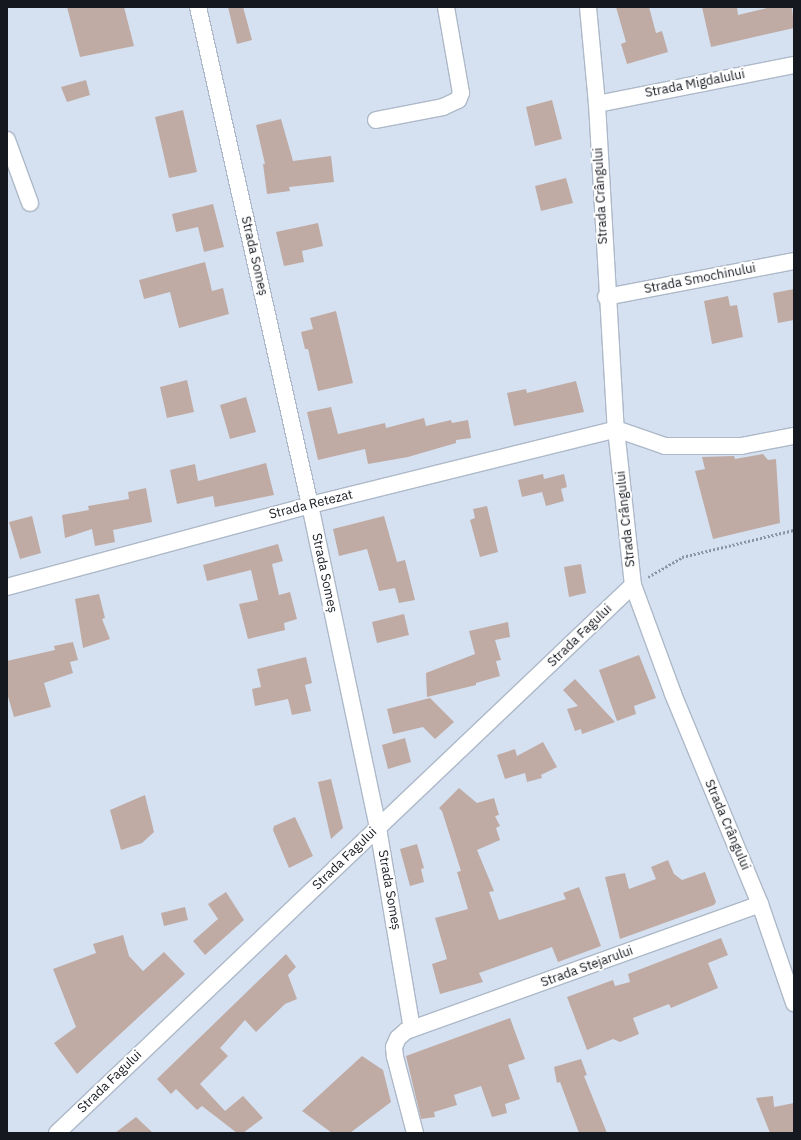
<!DOCTYPE html>
<html>
<head>
<meta charset="utf-8">
<style>
  body { margin:0 }
  #map { position:relative; width:801px; height:1140px; overflow:hidden; background:#d5e1f1; font-family:"IBM Plex Sans",sans-serif }
  div>[style] { position:absolute }
  [style*='--x'] { left:calc(var(--x)*1px); top:calc(var(--y)*1px); width:calc(var(--w)*1px); rotate:calc(var(--a)*1deg) }
  .building>* { inset:0; background:#bfaba3 }
  .path>* { height:2.5px; margin-top:-1.25px; transform-origin:0; background:repeating-linear-gradient(90deg,#8b94a0 0 2px,transparent 0 4px) }
  .roads { filter:drop-shadow(1px 0 #adb9c8) drop-shadow(-1px 0 #adb9c8) drop-shadow(0 1px #adb9c8) drop-shadow(0 -1px #adb9c8) }
  .minor>* { height:16px; margin:-8px; padding:0 8px; transform-origin:8px; border-radius:8px; background:#fff }
  span { translate:-50% -50%; white-space:nowrap; text-align:center; line-height:1.15; -webkit-text-stroke:4px #fff; paint-order:stroke }
  .street-label { font-size:13px; color:#15191f }
  .frame { position:absolute; inset:0; border:8px solid #15191f; pointer-events:none }
</style>
</head>
<body>
<div id="map">
  <div class="building">
    <i style="clip-path:polygon(67px 7px,124px 7px,134px 46px,80px 57px)"></i>
    <i style="clip-path:polygon(228px 7px,243px 7px,252px 40px,237px 44px)"></i>
    <i style="clip-path:polygon(616px 7px,649px 7px,656px 33px,662px 31px,668px 52px,627px 64px,621px 44px,626px 42px)"></i>
    <i style="clip-path:polygon(702px 7px,737px 7px,738px 15px,771px 7px,792px 7px,794px 28px,711px 47px)"></i>
    <i style="clip-path:polygon(86px 80px,90px 95px,67px 102px,61px 87px)"></i>
    <i style="clip-path:polygon(552px 100px,562px 139px,535px 146px,526px 107px)"></i>
    <i style="clip-path:polygon(183px 110px,197px 172px,169px 178px,155px 117px)"></i>
    <i style="clip-path:polygon(281px 119px,293px 161px,331px 156px,334px 182px,289px 187px,290px 191px,267px 194px,263px 164px,265px 164px,256px 125px)"></i>
    <i style="clip-path:polygon(566px 178px,573px 203px,541px 211px,535px 186px)"></i>
    <i style="clip-path:polygon(213px 204px,224px 247px,204px 252px,198px 227px,176px 232px,172px 214px)"></i>
    <i style="clip-path:polygon(318px 223px,323px 246px,302px 251px,304px 262px,284px 266px,276px 232px)"></i>
    <i style="clip-path:polygon(205px 262px,212px 291px,223px 288px,229px 314px,179px 328px,170px 292px,144px 299px,139px 280px)"></i>
    <i style="clip-path:polygon(794px 289px,794px 320px,778px 323px,773px 293px)"></i>
    <i style="clip-path:polygon(728px 296px,730px 306px,737px 305px,743px 337px,712px 344px,704px 301px)"></i>
    <i style="clip-path:polygon(336px 311px,353px 383px,318px 391px,308px 349px,305px 349px,301px 332px,313px 329px,310px 318px)"></i>
    <i style="clip-path:polygon(187px 380px,194px 412px,167px 418px,160px 387px)"></i>
    <i style="clip-path:polygon(576px 381px,584px 412px,514px 426px,507px 393px,526px 389px,527px 393px)"></i>
    <i style="clip-path:polygon(246px 397px,256px 432px,230px 439px,220px 405px)"></i>
    <i style="clip-path:polygon(331px 407px,338px 434px,385px 423px,386px 428px,424px 418px,426px 426px,451px 420px,452px 423px,468px 420px,471px 438px,456px 440px,456px 443px,408px 457px,368px 464px,365px 449px,318px 460px,307px 412px)"></i>
    <i style="clip-path:polygon(763px 454px,768px 460px,776px 459px,780px 523px,713px 539px,695px 471px,705px 469px,702px 457px,734px 456px,735px 459px)"></i>
    <i style="clip-path:polygon(266px 463px,274px 495px,215px 507px,213px 496px,177px 504px,170px 470px,195px 464px,198px 481px)"></i>
    <i style="clip-path:polygon(543px 474px,544px 479px,564px 474px,567px 487px,561px 489px,564px 501px,546px 506px,542px 492px,522px 497px,518px 480px)"></i>
    <i style="clip-path:polygon(146px 488px,152px 522px,113px 530px,115px 542px,95px 546px,92px 529px,65px 538px,62px 515px,89px 510px,88px 506px,129px 499px,128px 492px)"></i>
    <i style="clip-path:polygon(487px 506px,498px 552px,480px 557px,470px 520px,475px 518px,473px 509px)"></i>
    <i style="clip-path:polygon(32px 516px,41px 553px,20px 559px,9px 522px)"></i>
    <i style="clip-path:polygon(384px 516px,397px 562px,405px 560px,415px 600px,399px 603px,395px 588px,379px 591px,367px 549px,339px 556px,333px 529px)"></i>
    <i style="clip-path:polygon(278px 544px,283px 561px,272px 564px,279px 595px,290px 592px,297px 619px,284px 623px,285px 630px,248px 639px,239px 604px,258px 600px,251px 570px,207px 581px,203px 565px)"></i>
    <i style="clip-path:polygon(581px 564px,586px 593px,569px 597px,564px 567px)"></i>
    <i style="clip-path:polygon(99px 594px,105px 618px,102px 619px,110px 639px,83px 648px,75px 599px)"></i>
    <i style="clip-path:polygon(404px 614px,409px 635px,377px 643px,372px 622px)"></i>
    <i style="clip-path:polygon(508px 622px,510px 637px,495px 640px,501px 660px,496px 661px,500px 676px,476px 683px,476px 685px,427px 697px,426px 673px,475px 654px,469px 631px)"></i>
    <i style="clip-path:polygon(73px 642px,78px 660px,70px 662px,73px 673px,44px 683px,51px 707px,14px 717px,7px 693px,7px 661px,55px 650px,54px 646px)"></i>
    <i style="clip-path:polygon(639px 655px,656px 698px,634px 706px,636px 714px,617px 721px,599px 670px)"></i>
    <i style="clip-path:polygon(306px 657px,312px 683px,305px 685px,311px 711px,292px 715px,288px 699px,255px 706px,252px 689px,261px 687px,257px 669px)"></i>
    <i style="clip-path:polygon(575px 679px,615px 722px,582px 734px,581px 729px,575px 731px,567px 709px,578px 706px,563px 690px)"></i>
    <i style="clip-path:polygon(430px 698px,454px 722px,435px 739px,423px 727px,393px 734px,387px 709px)"></i>
    <i style="clip-path:polygon(405px 738px,411px 762px,388px 769px,382px 745px)"></i>
    <i style="clip-path:polygon(543px 742px,557px 767px,541px 775px,542px 778px,527px 782px,525px 773px,505px 779px,497px 755px,515px 749px,517px 756px)"></i>
    <i style="clip-path:polygon(331px 779px,343px 828px,331px 839px,318px 782px)"></i>
    <i style="clip-path:polygon(459px 788px,477px 803px,494px 798px,499px 815px,495px 816px,500px 826px,496px 828px,500px 840px,477px 850px,494px 891px,489px 892px,499px 920px,566px 899px,563px 893px,579px 887px,601px 946px,558px 962px,552px 947px,479px 973px,483px 982px,440px 994px,432px 964px,447px 959px,435px 918px,468px 909px,457px 872px,461px 871px,442px 811px,439px 808px)"></i>
    <i style="clip-path:polygon(145px 795px,154px 832px,142px 843px,121px 850px,110px 810px)"></i>
    <i style="clip-path:polygon(295px 817px,313px 856px,289px 868px,273px 830px,274px 826px)"></i>
    <i style="clip-path:polygon(417px 844px,424px 868px,421px 869px,424px 882px,410px 886px,400px 849px)"></i>
    <i style="clip-path:polygon(668px 860px,674px 874px,682px 880px,705px 872px,716px 902px,714px 905px,620px 939px,605px 877px,625px 873px,629px 889px,656px 879px,651px 867px)"></i>
    <i style="clip-path:polygon(226px 892px,244px 920px,205px 955px,193px 941px,218px 919px,208px 904px)"></i>
    <i style="clip-path:polygon(185px 907px,188px 920px,164px 926px,161px 913px)"></i>
    <i style="clip-path:polygon(123px 935px,129px 956px,143px 971px,164px 952px,185px 974px,77px 1074px,54px 1043px,76px 1027px,53px 969px,96px 953px,93px 944px)"></i>
    <i style="clip-path:polygon(721px 938px,728px 955px,708px 963px,718px 988px,671px 1008px,669px 1004px,633px 1018px,639px 1034px,620px 1042px,613px 1039px,587px 1050px,567px 997px,613px 980px,615px 986px,630px 982px,628px 974px)"></i>
    <i style="clip-path:polygon(286px 954px,296px 967px,288px 975px,297px 999px,285px 1004px,256px 1032px,245px 1020px,220px 1048px,228px 1056px,200px 1084px,225px 1111px,243px 1096px,263px 1118px,243px 1133px,237px 1133px,202px 1106px,197px 1110px,176px 1089px,171px 1094px,157px 1079px)"></i>
    <i style="clip-path:polygon(510px 1018px,525px 1059px,508px 1065px,520px 1099px,505px 1104px,507px 1113px,492px 1117px,481px 1086px,454px 1095px,457px 1105px,434px 1112px,435px 1117px,421px 1119px,406px 1056px)"></i>
    <i style="clip-path:polygon(362px 1056px,383px 1070px,391px 1102px,350px 1133px,332px 1133px,302px 1111px)"></i>
    <i style="clip-path:polygon(581px 1059px,587px 1075px,584px 1076px,607px 1133px,579px 1133px,560px 1082px,557px 1083px,554px 1067px)"></i>
    <i style="clip-path:polygon(773px 1096px,774px 1107px,794px 1103px,794px 1133px,770px 1133px,756px 1098px)"></i>
    <i style="clip-path:polygon(136px 1117px,153px 1133px,115px 1133px)"></i>
  </div>
  <div class="path">
    <i style="--x:648;--y:577;--w:39;--a:-30"></i>
    <i style="--x:682;--y:557;--w:115;--a:-13.6"></i>
  </div>
  <div class="roads">
    <div class="minor">
      <i style="--x:198;--y:7;--w:510;--a:77.33"></i>
      <i style="--x:310;--y:505;--w:330;--a:78.1"></i>
      <i style="--x:378;--y:828;--w:203;--a:80.4"></i>
      <i style="--x:588;--y:7;--w:97;--a:84.7"></i>
      <i style="--x:597;--y:104;--w:326;--a:86.7"></i>
      <i style="--x:616;--y:429;--w:157;--a:83.8"></i>
      <i style="--x:633;--y:585;--w:116;--a:69.8"></i>
      <i style="--x:673;--y:694;--w:227;--a:67.5"></i>
      <i style="--x:760;--y:904;--w:105;--a:71"></i>
      <i style="--x:597;--y:104;--w:201;--a:-11.2"></i>
      <i style="--x:376;--y:120;--w:68;--a:-11"></i>
      <i style="--x:443;--y:107;--w:17;--a:-25"></i>
      <i style="--x:458;--y:100;--w:8;--a:-67"></i>
      <i style="--x:461;--y:93;--w:87;--a:-99.9"></i>
      <i style="--x:7;--y:140;--w:67;--a:69.9"></i>
      <i style="--x:606;--y:297;--w:191;--a:-10.8"></i>
      <i style="--x:616;--y:429;--w:52;--a:19.1"></i>
      <i style="--x:665;--y:446;--w:76;--a:0"></i>
      <i style="--x:741;--y:446;--w:54;--a:-10.7"></i>
      <i style="--x:7;--y:587;--w:314;--a:-15.1"></i>
      <i style="--x:310;--y:505;--w:315;--a:-13.9"></i>
      <i style="--x:57;--y:1133;--w:795;--a:-43.57"></i>
      <i style="--x:415;--y:1133;--w:79;--a:-104.7"></i>
      <i style="--x:395;--y:1057;--w:10;--a:-96"></i>
      <i style="--x:394;--y:1047;--w:10;--a:-66"></i>
      <i style="--x:398;--y:1038;--w:11;--a:-41"></i>
      <i style="--x:406;--y:1031;--w:376;--a:-19.7"></i>
    </div>
  </div>
  <div class="street-label">
    <span style="left:695px;top:84px;rotate:-11deg">Strada Migdalului</span>
    <span style="left:601px;top:196px;rotate:-93deg">Strada Crângului</span>
    <span style="left:254px;top:256px;rotate:77deg">Strada Someș</span>
    <span style="left:700px;top:279px;rotate:-11deg">Strada Smochinului</span>
    <span style="left:311px;top:505px;rotate:-14deg">Strada Retezat</span>
    <span style="left:626px;top:519px;rotate:-96deg">Strada Crângului</span>
    <span style="left:324px;top:573px;rotate:78deg">Strada Someș</span>
    <span style="left:580px;top:636px;rotate:-44deg">Strada Fagului</span>
    <span style="left:727px;top:825px;rotate:67deg">Strada Crângului</span>
    <span style="left:345px;top:859px;rotate:-44deg">Strada Fagului</span>
    <span style="left:389px;top:890px;rotate:80deg">Strada Someș</span>
    <span style="left:587px;top:967px;rotate:-20deg">Strada Stejarului</span>
    <span style="left:110px;top:1082px;rotate:-44deg">Strada Fagului</span>
  </div>
  <div class="frame"></div>
</div>
</body>
</html>
